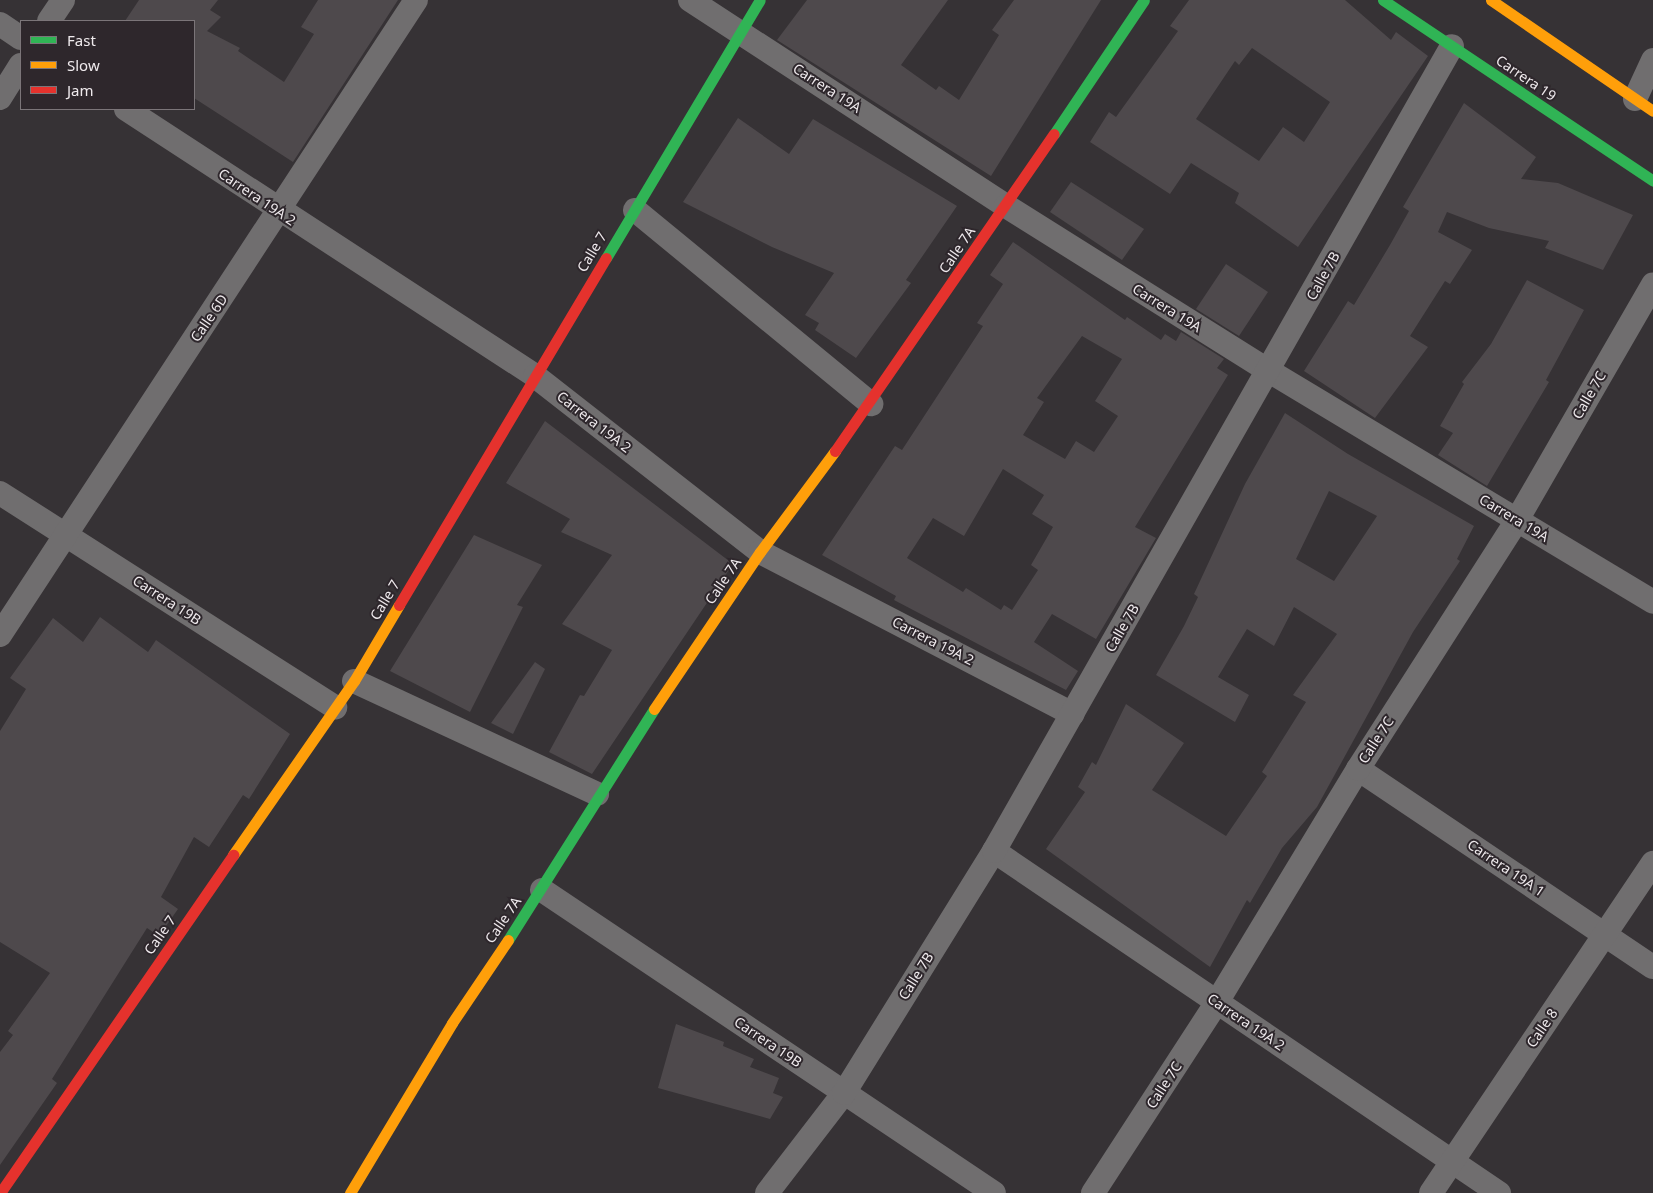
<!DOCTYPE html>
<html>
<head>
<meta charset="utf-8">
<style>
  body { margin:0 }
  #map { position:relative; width:1653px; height:1193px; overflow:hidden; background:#363235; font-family:"Noto Sans",sans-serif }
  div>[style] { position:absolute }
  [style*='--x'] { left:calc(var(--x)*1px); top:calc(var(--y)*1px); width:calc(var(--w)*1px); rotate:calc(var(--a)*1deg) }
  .building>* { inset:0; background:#4e494c }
  .street>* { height:24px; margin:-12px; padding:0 12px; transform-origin:12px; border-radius:12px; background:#706e6f }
  .fast>* { height:11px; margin:-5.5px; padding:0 5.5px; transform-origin:5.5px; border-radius:5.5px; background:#30b455 }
  .slow>* { height:11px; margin:-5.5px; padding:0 5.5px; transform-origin:5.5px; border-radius:5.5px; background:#ff9f0a }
  .jam>* { height:11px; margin:-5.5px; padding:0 5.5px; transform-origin:5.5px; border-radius:5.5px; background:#e5322d }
  span { translate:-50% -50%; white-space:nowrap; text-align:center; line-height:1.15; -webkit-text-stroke:4px #2e272c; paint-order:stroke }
  .street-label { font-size:14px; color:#efeaed }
  .legend { position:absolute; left:20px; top:20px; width:175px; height:90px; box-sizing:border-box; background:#2e272c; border:1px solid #7b7579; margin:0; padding:6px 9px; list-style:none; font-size:15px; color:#efeaed }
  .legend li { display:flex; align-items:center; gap:10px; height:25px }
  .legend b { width:25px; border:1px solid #7b7579 }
</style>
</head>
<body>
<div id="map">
  <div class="building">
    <i style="clip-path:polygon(139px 0,218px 0,210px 10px,221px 17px,207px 31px,240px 48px,238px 51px,284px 82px,314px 34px,301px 27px,318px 0,398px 0,293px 162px,194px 98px,194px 21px,125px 21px)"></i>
    <i style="clip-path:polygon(807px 0,948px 0,901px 65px,936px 90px,939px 86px,959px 100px,999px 35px,992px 30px,1014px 0,1101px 0,991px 176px,777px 40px)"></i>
    <i style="clip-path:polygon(evenodd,1189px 0,1345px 0,1391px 40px,1396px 32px,1428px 56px,1298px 247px,1235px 203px,1239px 193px,1191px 163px,1170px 194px,1090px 142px,1109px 112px,1116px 117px,1178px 31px,1170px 26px,1189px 0,1252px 48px,1330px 102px,1304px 142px,1283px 127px,1259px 161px,1196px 119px,1235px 61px,1239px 65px,1252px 48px)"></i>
    <i style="clip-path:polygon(1464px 103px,1536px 157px,1521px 179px,1558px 183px,1633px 215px,1603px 270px,1545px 248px,1549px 241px,1489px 228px,1447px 212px,1438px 232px,1472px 250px,1450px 284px,1445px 281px,1410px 336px,1428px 347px,1375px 418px,1304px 371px,1348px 301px,1354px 305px,1390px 245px,1409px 211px,1403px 207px)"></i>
    <i style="clip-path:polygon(738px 118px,789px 154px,813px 119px,957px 206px,906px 280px,911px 283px,856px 358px,815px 330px,819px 323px,805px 315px,834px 273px,772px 247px,683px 202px)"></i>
    <i style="clip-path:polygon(1071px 182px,1144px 229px,1122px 260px,1050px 212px)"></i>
    <i style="clip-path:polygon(evenodd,1013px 242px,1125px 320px,1127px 317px,1161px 340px,1165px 334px,1176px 341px,1181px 332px,1224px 359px,1217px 368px,1228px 375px,1135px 527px,1156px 538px,1096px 639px,1052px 614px,1034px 642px,1078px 671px,1066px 690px,894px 600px,896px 596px,822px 555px,895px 446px,902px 450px,983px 326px,977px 323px,1003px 284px,990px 275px,1013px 242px,1082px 336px,1122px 359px,1095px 401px,1118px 416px,1094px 452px,1076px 441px,1065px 459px,1023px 435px,1044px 402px,1037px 398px,1082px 336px,1013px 242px,1003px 469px,1044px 495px,1032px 514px,1053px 527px,1031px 565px,1038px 570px,1012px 610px,1004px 605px,1001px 610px,966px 588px,963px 592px,907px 558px,933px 518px,964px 536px,1003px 469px)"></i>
    <i style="clip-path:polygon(1226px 264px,1268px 292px,1239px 336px,1196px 309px)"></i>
    <i style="clip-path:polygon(1527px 280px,1584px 310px,1546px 380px,1549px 382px,1487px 486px,1438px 455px,1453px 433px,1440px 426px,1464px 384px,1462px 382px,1491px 344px)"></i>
    <i style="clip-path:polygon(evenodd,1285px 413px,1348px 454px,1474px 526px,1457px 559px,1460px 561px,1413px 632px,1317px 807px,1282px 848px,1250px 903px,1247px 900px,1210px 967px,1046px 849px,1085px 792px,1078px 787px,1092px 762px,1096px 765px,1126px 704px,1184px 743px,1152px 790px,1226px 836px,1267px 776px,1262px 772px,1306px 702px,1293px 695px,1337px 634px,1294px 607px,1274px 646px,1247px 629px,1218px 677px,1249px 695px,1235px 722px,1156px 675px,1184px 626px,1198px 597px,1194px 594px,1245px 484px,1285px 413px,1329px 491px,1377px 516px,1334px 581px,1296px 559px,1329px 491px)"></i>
    <i style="clip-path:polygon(545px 421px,733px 564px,592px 774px,549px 752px,580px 695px,584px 696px,612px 650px,562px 624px,612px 555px,561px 532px,570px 519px,506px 483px)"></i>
    <i style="clip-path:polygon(474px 535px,542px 565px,517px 605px,523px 607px,470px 712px,390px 671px)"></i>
    <i style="clip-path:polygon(100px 617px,148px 652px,156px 640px,290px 734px,249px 799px,243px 795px,209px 847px,194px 837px,161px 897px,178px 909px,159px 936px,147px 928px,52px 1079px,57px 1083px,0 1165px,0 1052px,13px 1035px,8px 1031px,50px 973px,0 942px,0 731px,26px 689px,10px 678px,53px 618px,83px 642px)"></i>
    <i style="clip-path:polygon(535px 662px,545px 669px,513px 734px,491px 723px)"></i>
    <i style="clip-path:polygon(676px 1024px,724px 1042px,723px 1046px,754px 1059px,750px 1067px,779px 1078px,773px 1093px,783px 1097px,770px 1119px,658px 1088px)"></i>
  </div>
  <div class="street">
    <i style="--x:690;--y:0;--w:377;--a:33.1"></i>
    <i style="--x:1006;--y:206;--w:310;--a:32.1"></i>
    <i style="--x:1269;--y:371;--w:448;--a:31"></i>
    <i style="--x:49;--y:21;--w:25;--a:-56"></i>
    <i style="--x:0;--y:24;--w:25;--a:34"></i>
    <i style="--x:0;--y:98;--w:39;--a:-58"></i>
    <i style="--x:1635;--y:99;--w:43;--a:-65.2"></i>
    <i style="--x:126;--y:109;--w:488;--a:33.1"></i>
    <i style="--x:535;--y:376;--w:286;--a:38"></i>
    <i style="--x:760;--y:552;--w:352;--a:27.4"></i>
    <i style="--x:635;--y:210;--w:306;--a:39.4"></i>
    <i style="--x:0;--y:493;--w:398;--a:32.6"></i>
    <i style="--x:0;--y:635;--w:759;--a:-56.77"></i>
    <i style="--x:354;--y:681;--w:268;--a:24.9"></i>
    <i style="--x:1358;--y:769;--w:355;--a:33.9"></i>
    <i style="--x:994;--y:851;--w:610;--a:34.11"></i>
    <i style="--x:542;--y:890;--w:544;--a:33.84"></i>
    <i style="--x:767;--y:1193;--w:126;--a:-52.4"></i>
    <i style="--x:844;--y:1093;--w:285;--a:-58.2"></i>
    <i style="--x:994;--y:851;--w:926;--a:-60.36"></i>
    <i style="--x:1093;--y:1193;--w:228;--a:-57"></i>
    <i style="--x:1217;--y:1002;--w:272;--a:-58.8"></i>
    <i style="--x:1358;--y:769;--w:295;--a:-57.4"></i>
    <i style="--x:1517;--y:520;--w:272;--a:-60"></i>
    <i style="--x:1431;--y:1193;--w:398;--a:-56.1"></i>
  </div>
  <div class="fast">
    <i style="--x:1383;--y:0;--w:325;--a:33.8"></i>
    <i style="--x:1054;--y:134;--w:161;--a:-56.1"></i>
    <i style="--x:606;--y:258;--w:300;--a:-59.2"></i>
    <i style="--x:508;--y:940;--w:273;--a:-57.7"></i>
  </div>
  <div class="slow">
    <i style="--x:1491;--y:0;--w:196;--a:34.4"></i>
    <i style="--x:654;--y:709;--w:189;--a:-56"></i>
    <i style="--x:760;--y:552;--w:126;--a:-53.4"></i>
    <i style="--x:233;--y:855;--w:212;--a:-55.2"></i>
    <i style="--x:354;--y:681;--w:88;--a:-59.4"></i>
    <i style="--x:350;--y:1193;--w:198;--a:-59"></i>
    <i style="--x:452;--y:1023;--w:100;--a:-56"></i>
  </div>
  <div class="jam">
    <i style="--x:835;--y:451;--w:385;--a:-55.4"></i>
    <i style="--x:399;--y:605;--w:404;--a:-59.2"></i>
    <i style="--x:0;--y:1193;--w:411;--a:-55.4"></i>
  </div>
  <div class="street-label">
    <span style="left:1526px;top:78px;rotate:34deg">Carrera 19</span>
    <span style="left:827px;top:88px;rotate:33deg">Carrera 19A</span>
    <span style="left:257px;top:197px;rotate:34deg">Carrera 19A 2</span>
    <span style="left:957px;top:250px;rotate:-56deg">Calle 7A</span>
    <span style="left:592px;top:252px;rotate:-59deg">Calle 7</span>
    <span style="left:1323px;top:276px;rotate:-61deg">Calle 7B</span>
    <span style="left:1167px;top:308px;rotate:32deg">Carrera 19A</span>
    <span style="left:209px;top:318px;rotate:-56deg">Calle 6D</span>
    <span style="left:1589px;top:395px;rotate:-60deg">Calle 7C</span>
    <span style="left:594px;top:422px;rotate:38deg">Carrera 19A 2</span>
    <span style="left:1514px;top:518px;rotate:31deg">Carrera 19A</span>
    <span style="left:723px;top:581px;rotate:-56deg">Calle 7A</span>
    <span style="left:167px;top:600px;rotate:33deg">Carrera 19B</span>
    <span style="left:385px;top:600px;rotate:-59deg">Calle 7</span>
    <span style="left:1122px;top:628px;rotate:-60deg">Calle 7B</span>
    <span style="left:933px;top:641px;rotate:27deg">Carrera 19A 2</span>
    <span style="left:1376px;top:740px;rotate:-57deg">Calle 7C</span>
    <span style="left:1506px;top:868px;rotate:34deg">Carrera 19A 1</span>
    <span style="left:503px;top:920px;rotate:-56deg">Calle 7A</span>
    <span style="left:160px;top:935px;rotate:-55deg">Calle 7</span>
    <span style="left:916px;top:976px;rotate:-58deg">Calle 7B</span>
    <span style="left:1246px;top:1022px;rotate:34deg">Carrera 19A 2</span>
    <span style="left:1542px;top:1028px;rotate:-56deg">Calle 8</span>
    <span style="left:768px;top:1042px;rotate:34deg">Carrera 19B</span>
    <span style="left:1164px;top:1085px;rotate:-57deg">Calle 7C</span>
  </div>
  <ul class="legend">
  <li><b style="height:6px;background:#30b455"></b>Fast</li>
  <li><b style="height:6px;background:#ff9f0a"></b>Slow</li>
  <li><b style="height:6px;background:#e5322d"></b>Jam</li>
  </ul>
</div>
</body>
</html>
